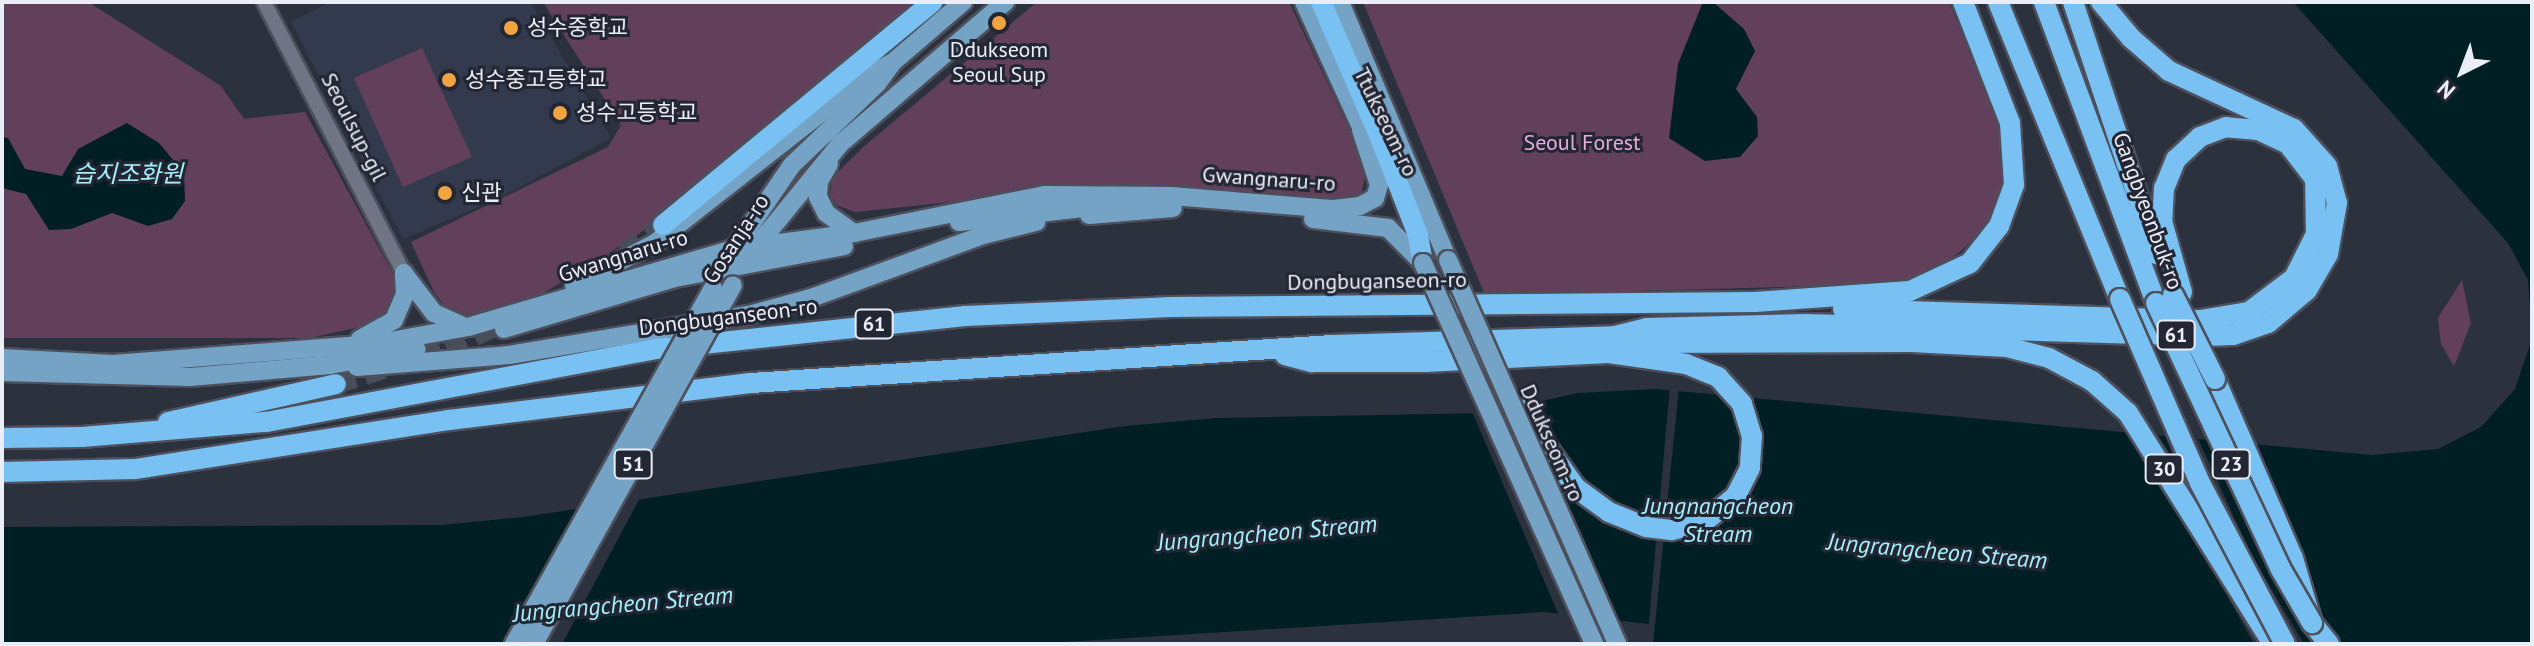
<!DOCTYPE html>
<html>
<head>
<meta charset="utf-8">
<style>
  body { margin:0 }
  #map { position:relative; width:2534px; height:646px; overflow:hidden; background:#2c313e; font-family:"PT Sans","Noto Sans KR",sans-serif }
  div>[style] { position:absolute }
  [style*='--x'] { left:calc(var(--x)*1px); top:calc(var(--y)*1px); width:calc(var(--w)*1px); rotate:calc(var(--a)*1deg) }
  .built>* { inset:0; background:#343a4e }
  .green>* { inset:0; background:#62405c }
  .water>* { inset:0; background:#001f24 }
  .pier>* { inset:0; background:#2c313e }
  .highway-tunnel>* { height:20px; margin-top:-10px; transform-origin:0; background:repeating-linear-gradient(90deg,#494d5a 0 20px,transparent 0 30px) }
  .roads { filter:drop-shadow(2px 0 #4d505c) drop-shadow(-2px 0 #4d505c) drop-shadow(0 2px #4d505c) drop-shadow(0 -2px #4d505c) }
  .minor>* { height:14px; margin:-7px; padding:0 7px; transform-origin:7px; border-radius:7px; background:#707585 }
  .major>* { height:18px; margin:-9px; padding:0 9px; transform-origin:9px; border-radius:9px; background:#75a3c6 }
  .highway>* { height:20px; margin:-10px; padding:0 10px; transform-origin:10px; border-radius:10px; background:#79c1f2 }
  .bridges { filter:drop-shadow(2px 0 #4d505c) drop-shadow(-2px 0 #4d505c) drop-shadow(0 2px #4d505c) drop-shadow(0 -2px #4d505c) }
  .major-bridge>* { height:18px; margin:-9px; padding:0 9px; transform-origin:9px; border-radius:9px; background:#75a3c6 }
  .highway-bridge>* { height:20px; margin:-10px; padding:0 10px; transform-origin:10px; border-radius:10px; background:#79c1f2 }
  .dots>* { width:22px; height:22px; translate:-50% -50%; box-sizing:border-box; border:4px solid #232734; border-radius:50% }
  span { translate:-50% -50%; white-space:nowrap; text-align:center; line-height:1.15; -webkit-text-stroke:6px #232734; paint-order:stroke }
  .shield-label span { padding:2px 6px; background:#232734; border:2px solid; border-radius:6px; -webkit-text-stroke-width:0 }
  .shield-label { font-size:20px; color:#ebeef7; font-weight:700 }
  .poi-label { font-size:22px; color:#ebeef7 }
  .left { translate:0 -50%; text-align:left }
  .street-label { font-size:22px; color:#ebeef7 }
  .park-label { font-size:22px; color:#e9abdc }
  .water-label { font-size:24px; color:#a4f1fd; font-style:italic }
  .frame { position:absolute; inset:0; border:4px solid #ebeef7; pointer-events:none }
  .north { position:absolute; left:2422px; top:32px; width:80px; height:80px; -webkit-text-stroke:6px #232734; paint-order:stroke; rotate:222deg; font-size:22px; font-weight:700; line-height:32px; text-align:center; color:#ebeef7 }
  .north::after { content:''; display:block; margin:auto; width:28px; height:36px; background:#ebeef7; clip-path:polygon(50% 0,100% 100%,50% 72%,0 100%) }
</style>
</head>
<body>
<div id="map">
  <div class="built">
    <i style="clip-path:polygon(330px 2px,530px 2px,611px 138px,495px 200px,403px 239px,291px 22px)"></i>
  </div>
  <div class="green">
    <i style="clip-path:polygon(2px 2px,88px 2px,221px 86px,244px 119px,305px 112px,399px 285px,392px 307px,374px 324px,309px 338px,2px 338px)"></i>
    <i style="clip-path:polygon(543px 2px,921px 2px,635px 237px,524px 305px,457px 324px,433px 290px,411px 242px,608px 147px,621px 125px)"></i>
    <i style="clip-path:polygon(1037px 2px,1289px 2px,1360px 152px,1365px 178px,1361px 194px,1334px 200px,1124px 184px,855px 212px,836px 205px,830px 195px,832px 178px,862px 148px)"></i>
    <i style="clip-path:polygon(1363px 2px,1949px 2px,2004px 138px,2005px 181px,1990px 222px,1962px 250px,1931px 273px,1894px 284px,1485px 295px)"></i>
    <i style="clip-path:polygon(422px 48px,472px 157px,403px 187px,354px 78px)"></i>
    <i style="clip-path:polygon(2462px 280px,2471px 323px,2454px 366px,2441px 344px,2438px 318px)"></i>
  </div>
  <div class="water">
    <i style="clip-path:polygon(1703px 2px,1713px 2px,1744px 29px,1755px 51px,1736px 89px,1757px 117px,1758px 136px,1740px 157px,1705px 161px,1669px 138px,1678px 64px)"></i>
    <i style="clip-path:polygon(2293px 2px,2532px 2px,2532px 644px,1657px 644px,1651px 642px,1649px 624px,1544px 612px,1033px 644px,2px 644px,2px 527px,441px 525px,523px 517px,1125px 426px,1216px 418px,1486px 413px,1578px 393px,1656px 389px,2372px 455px,2438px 449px,2481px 427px,2515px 389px,2532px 339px,2528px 280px,2508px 243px)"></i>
    <i style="clip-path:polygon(127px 123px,159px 143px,184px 173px,185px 201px,172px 219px,148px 226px,112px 213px,71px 229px,49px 230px,26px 194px,2px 188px,2px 137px,8px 138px,25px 169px,62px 176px,78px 149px)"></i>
  </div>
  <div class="pier">
    <i style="clip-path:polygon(1670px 386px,1679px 387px,1653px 644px,1647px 644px)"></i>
    <i style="clip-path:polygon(1521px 401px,1613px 624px,1560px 618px,1471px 409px)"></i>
    <i style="clip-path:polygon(2134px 428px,2155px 430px,2175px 462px,2163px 431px,2196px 434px,2252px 556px,2304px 644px,2254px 644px)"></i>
    <i style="clip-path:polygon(642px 494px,562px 644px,508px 644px,583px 504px)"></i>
  </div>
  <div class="highway-tunnel">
    <i style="--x:624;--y:253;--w:48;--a:-35.7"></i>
    <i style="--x:336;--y:384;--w:116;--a:-17.5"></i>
    <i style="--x:447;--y:349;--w:66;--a:-25"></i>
  </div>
  <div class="roads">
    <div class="minor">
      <i style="--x:264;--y:2;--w:305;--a:62.7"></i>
    </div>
    <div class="major">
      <i style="--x:1304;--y:2;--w:149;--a:65.5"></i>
      <i style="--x:1340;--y:2;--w:280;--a:67.3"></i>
      <i style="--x:829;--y:164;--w:20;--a:120"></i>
      <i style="--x:819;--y:181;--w:16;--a:94"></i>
      <i style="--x:818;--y:197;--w:18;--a:63"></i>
      <i style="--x:826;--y:213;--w:34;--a:36"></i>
      <i style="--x:1089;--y:215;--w:84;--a:-4.8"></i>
      <i style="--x:1313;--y:219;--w:76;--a:6.8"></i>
      <i style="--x:1388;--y:228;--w:49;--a:45"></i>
      <i style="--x:959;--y:222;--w:143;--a:-6.4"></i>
      <i style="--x:752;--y:252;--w:139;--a:-50.8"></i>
      <i style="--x:840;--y:144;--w:218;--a:-40.7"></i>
      <i style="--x:731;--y:254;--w:108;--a:-55.6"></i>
      <i style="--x:792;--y:165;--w:117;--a:-43.6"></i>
      <i style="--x:877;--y:84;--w:26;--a:-54"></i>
      <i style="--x:892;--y:63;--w:94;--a:-40.7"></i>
      <i style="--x:405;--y:275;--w:48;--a:52.7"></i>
      <i style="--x:434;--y:313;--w:30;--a:24"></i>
      <i style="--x:574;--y:285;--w:91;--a:-27.4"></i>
      <i style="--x:655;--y:243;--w:272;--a:-38.1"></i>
      <i style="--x:869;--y:75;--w:26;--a:-28"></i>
      <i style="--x:504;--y:329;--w:178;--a:-16.6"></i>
      <i style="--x:675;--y:278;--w:172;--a:-10.7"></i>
      <i style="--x:360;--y:339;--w:39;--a:-29"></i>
      <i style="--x:394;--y:320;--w:28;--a:-67"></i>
      <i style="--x:405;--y:294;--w:21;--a:-93"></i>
      <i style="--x:2;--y:358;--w:111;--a:3.1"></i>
      <i style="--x:113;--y:364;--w:262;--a:-4.4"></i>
      <i style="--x:374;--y:344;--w:96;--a:-10.3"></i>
      <i style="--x:468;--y:327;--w:276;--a:-16.4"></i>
      <i style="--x:733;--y:249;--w:122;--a:-7.5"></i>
      <i style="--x:854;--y:233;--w:194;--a:-11.3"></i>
      <i style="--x:1044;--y:195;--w:127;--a:0.5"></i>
      <i style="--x:1171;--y:196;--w:164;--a:4.6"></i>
      <i style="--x:1334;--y:209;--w:26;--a:-7"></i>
      <i style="--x:1360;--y:206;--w:17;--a:-28"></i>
      <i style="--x:1375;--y:198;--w:14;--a:-73"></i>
      <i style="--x:1379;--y:185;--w:58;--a:-108.1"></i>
      <i style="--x:357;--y:367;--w:152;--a:-4.5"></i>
      <i style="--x:509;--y:355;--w:243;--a:-9.5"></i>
      <i style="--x:749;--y:315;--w:67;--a:-15.5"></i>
      <i style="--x:814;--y:297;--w:180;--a:-20.1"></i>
      <i style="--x:983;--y:235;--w:55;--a:-13.8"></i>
      <i style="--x:2;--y:372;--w:188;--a:1.5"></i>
      <i style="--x:190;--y:377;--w:141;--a:-4.9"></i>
      <i style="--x:330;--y:365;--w:88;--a:-10.4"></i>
    </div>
    <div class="highway">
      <i style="--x:1321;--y:2;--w:145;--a:66.4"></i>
      <i style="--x:1379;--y:135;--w:107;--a:68.7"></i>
      <i style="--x:1418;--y:235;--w:28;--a:80"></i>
      <i style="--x:1998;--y:2;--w:321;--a:67.7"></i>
      <i style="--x:2044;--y:2;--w:321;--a:69.6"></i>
      <i style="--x:2073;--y:2;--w:266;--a:71.6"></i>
      <i style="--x:663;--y:225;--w:350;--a:-39.6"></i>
      <i style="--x:1843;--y:309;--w:357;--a:1.8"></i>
      <i style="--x:2200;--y:320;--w:50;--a:-9.3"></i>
      <i style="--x:2249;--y:312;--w:56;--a:-37.1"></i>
      <i style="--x:2294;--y:278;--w:49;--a:-63.4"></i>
      <i style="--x:2316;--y:234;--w:55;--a:-91"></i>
      <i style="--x:2315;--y:179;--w:44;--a:-127.6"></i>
      <i style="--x:2288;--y:144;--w:33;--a:-155"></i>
      <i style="--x:2258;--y:130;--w:32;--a:-175"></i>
      <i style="--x:2226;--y:127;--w:28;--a:159"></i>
      <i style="--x:2200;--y:137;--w:33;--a:137"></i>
      <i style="--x:2176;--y:159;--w:31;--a:112"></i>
      <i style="--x:2164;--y:188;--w:33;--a:93"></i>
      <i style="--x:2162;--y:221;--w:74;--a:74.3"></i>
      <i style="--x:1623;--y:338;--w:25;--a:11"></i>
      <i style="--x:1648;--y:343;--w:263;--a:-0.2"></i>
      <i style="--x:1911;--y:342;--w:96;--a:3"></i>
      <i style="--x:2007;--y:347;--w:43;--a:14.7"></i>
      <i style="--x:2049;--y:358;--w:49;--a:28.1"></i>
      <i style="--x:2092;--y:381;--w:48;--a:41.6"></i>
      <i style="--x:2128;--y:413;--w:273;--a:57.9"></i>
      <i style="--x:1285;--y:355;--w:28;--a:15"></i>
      <i style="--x:1312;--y:362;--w:113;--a:0"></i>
      <i style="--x:1425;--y:362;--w:184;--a:-2.8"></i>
      <i style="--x:1609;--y:353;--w:78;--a:8.1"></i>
      <i style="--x:1686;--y:364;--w:35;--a:22"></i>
      <i style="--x:1718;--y:377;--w:36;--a:48"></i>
      <i style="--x:1742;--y:404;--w:34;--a:73"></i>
      <i style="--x:1752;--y:436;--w:32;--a:94"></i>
      <i style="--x:1750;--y:468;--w:31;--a:117"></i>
      <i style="--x:1736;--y:496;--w:41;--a:140.9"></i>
      <i style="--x:1704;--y:522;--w:34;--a:166"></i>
      <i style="--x:1671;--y:530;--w:25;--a:-173"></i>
      <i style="--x:1646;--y:527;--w:40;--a:-158"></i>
      <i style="--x:1609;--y:512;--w:41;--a:-144"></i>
      <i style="--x:1576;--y:488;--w:107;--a:-125.5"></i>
      <i style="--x:2215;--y:379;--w:195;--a:66.5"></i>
      <i style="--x:2293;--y:558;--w:68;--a:73.7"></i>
      <i style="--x:2312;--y:623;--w:27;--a:51"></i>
      <i style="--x:168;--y:422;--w:172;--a:-12.7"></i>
      <i style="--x:2;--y:438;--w:80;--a:-0.7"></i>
      <i style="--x:82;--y:437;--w:185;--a:-4.7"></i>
      <i style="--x:266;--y:422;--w:397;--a:-10.6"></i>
      <i style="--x:656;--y:349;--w:311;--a:-6.1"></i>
      <i style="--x:965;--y:316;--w:205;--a:-2.5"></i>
      <i style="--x:1170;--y:307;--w:585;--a:-0.49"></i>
      <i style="--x:1755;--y:302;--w:155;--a:-4.1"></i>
      <i style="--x:1910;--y:291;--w:66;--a:-25"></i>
      <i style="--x:1970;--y:263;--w:47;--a:-51.9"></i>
      <i style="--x:1999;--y:226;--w:44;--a:-69.9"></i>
      <i style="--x:2014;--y:185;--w:62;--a:-93.7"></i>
      <i style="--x:2010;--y:123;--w:130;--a:-111.2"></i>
      <i style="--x:2;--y:472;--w:133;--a:-1.3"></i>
      <i style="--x:135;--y:469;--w:318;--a:-8.9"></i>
      <i style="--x:449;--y:420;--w:304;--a:-7"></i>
      <i style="--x:751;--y:383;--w:583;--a:-3.74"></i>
      <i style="--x:1333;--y:345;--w:282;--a:-1.8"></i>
      <i style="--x:1615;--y:336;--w:32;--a:-14"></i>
      <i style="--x:1646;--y:328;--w:159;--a:-1.4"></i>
      <i style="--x:1805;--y:324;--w:401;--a:1.7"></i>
      <i style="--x:2206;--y:336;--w:27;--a:-2"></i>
      <i style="--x:2233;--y:335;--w:37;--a:-19"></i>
      <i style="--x:2268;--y:323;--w:51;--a:-40.2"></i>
      <i style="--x:2307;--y:290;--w:42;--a:-59.7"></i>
      <i style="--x:2328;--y:254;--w:52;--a:-80"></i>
      <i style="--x:2337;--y:203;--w:38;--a:-105"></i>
      <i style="--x:2327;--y:166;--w:50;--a:-131.7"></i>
      <i style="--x:2294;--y:129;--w:138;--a:-155.1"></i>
      <i style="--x:2169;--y:71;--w:50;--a:-139"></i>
      <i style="--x:2131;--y:38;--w:47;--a:-129.8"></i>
    </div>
  </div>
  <div class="bridges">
    <div class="major-bridge">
      <i style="--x:1448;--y:260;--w:420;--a:66.2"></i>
      <i style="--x:1423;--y:263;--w:418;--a:65.8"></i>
      <i style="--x:514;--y:644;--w:408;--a:-60.8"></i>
      <i style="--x:534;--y:644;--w:410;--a:-61"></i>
    </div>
    <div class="highway-bridge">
      <i style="--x:2173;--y:295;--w:94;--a:63.4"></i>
      <i style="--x:2120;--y:299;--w:201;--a:66.5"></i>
      <i style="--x:2200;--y:483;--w:182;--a:62.2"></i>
      <i style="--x:2156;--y:303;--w:293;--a:64.9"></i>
      <i style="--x:2280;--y:568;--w:64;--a:59.8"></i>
    </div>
  </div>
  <div class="dots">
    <i style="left:999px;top:23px;background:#f3a442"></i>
    <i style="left:511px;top:28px;background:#f3a442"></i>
    <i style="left:449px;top:80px;background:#f3a442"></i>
    <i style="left:560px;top:113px;background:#f3a442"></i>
    <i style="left:445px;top:193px;background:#f3a442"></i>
  </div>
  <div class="shield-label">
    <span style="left:874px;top:324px">61</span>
    <span style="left:2176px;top:335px">61</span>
    <span style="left:633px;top:464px">51</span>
    <span style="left:2231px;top:464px">23</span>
    <span style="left:2164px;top:469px">30</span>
  </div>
  <div class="poi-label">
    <span class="left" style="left:527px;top:28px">성수중학교</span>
    <span style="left:999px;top:62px">Ddukseom<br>Seoul Sup</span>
    <span class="left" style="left:465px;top:80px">성수중고등학교</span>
    <span class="left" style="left:576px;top:113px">성수고등학교</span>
    <span class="left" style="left:461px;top:193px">신관</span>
  </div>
  <div class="street-label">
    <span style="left:1386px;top:122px;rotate:64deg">Ttukseom-ro</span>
    <span style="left:354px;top:127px;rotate:63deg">Seoulsup-gil</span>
    <span style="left:1269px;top:179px;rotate:4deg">Gwangnaru-ro</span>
    <span style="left:2148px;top:211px;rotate:70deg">Gangbyeonbuk-ro</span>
    <span style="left:736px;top:239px;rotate:-57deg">Gosanja-ro</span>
    <span style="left:623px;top:256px;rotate:-17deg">Gwangnaru-ro</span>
    <span style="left:1377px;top:281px;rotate:-1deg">Dongbuganseon-ro</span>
    <span style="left:728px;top:317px;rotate:-7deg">Dongbuganseon-ro</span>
    <span style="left:1552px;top:443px;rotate:66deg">Ddukseom-ro</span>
  </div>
  <div class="park-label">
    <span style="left:1582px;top:143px">Seoul Forest</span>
  </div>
  <div class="water-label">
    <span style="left:128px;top:174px">습지조화원</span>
    <span style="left:1718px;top:520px">Jungnangcheon<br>Stream</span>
    <span style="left:1267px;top:533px;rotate:-5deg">Jungrangcheon Stream</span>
    <span style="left:1937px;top:551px;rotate:5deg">Jungrangcheon Stream</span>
    <span style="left:623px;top:604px;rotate:-5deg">Jungrangcheon Stream</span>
  </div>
  <div class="frame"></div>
  <div class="north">N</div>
</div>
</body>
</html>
